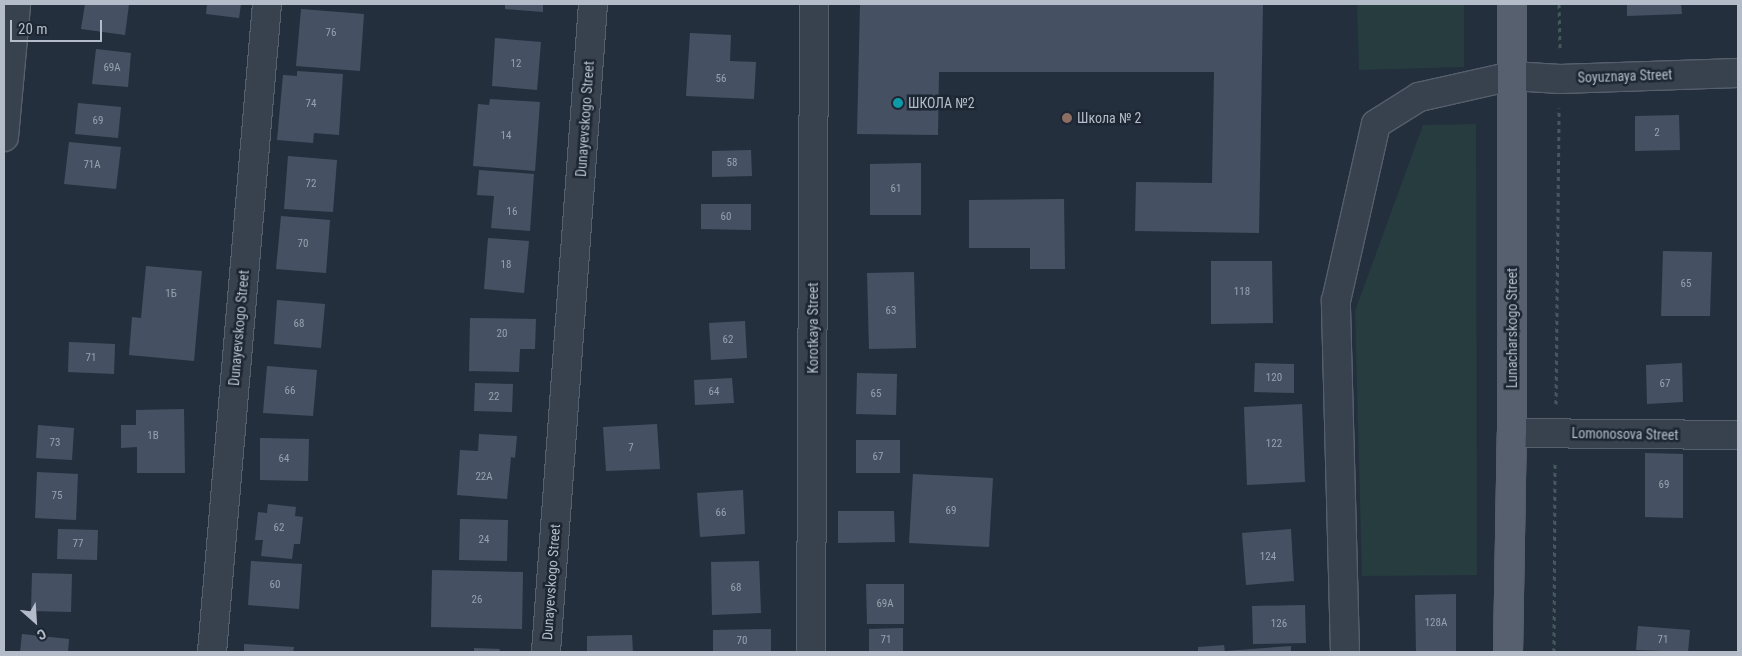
<!DOCTYPE html>
<html>
<head>
<meta charset="utf-8">
<style>
  body { margin:0 }
  #map { position:relative; width:1742px; height:656px; overflow:hidden; background:#242f3e; font-family:"Roboto Condensed",sans-serif }
  div>[style] { position:absolute }
  [style*='--x'] { left:calc(var(--x)*1px); top:calc(var(--y)*1px); width:calc(var(--w)*1px); rotate:calc(var(--a)*1deg) }
  .green>* { inset:0; background:#263c3f }
  .building>* { inset:0; background:#455162 }
  .path>* { height:3px; margin-top:-1.5px; transform-origin:0; background:repeating-linear-gradient(90deg,#44595c 0 4px,transparent 0 8px) }
  .roads { filter:drop-shadow(1px 0 #565f6c) drop-shadow(-1px 0 #565f6c) drop-shadow(0 1px #565f6c) drop-shadow(0 -1px #565f6c) }
  .minor>* { height:28px; margin:-14px; padding:0 14px; transform-origin:14px; border-radius:14px; background:#38414e }
  .major>* { height:28px; margin:-14px; padding:0 14px; transform-origin:14px; border-radius:14px; background:#56606e }
  .dots>* { width:14px; height:14px; translate:-50% -50%; box-sizing:border-box; border:2px solid #1d2633; border-radius:50% }
  span { translate:-50% -50%; white-space:nowrap; text-align:center; line-height:1.15; -webkit-text-stroke:5px #1d2633; paint-order:stroke }
  .number-label { font-size:11px; color:#98a1af }
  .number-label span { -webkit-text-stroke-width:0 }
  .street-label { font-size:14px; color:#b4bcc9 }
  .poi-label { font-size:14px; color:#b4bcc9 }
  .left { translate:0 -50%; text-align:left }
  .frame { position:absolute; inset:0; border:5px solid #b4bcc9; pointer-events:none }
  .north { position:absolute; left:10px; top:596px; width:50px; height:50px; -webkit-text-stroke:4px #1d2633; paint-order:stroke; rotate:154deg; font-size:14px; font-weight:700; line-height:20px; text-align:center; color:#b4bcc9 }
  .north::after { content:''; display:block; margin:auto; width:18px; height:22px; background:#b4bcc9; clip-path:polygon(50% 0,100% 100%,50% 72%,0 100%) }
  .scale { position:absolute; left:10px; top:20px; width:92px; height:22px; box-sizing:border-box; border:2px solid #b4bcc9; border-top:0; padding-left:6px; font-size:15px; line-height:18px; white-space:nowrap; color:#b4bcc9; -webkit-text-stroke:4px #1d2633; paint-order:stroke }
</style>
</head>
<body>
<div id="map">
  <div class="green">
    <i style="clip-path:polygon(1357px 4px,1464px 4px,1464px 67px,1359px 70px)"></i>
    <i style="clip-path:polygon(1476px 124px,1477px 575px,1362px 576px,1355px 311px,1423px 125px)"></i>
  </div>
  <div class="building">
    <i style="clip-path:polygon(85px 4px,129px 4px,125px 35px,81px 29px)"></i>
    <i style="clip-path:polygon(207px 4px,241px 4px,239px 18px,206px 14px)"></i>
    <i style="clip-path:polygon(505px 4px,543px 4px,543px 12px,505px 9px)"></i>
    <i style="clip-path:polygon(860px 4px,1263px 4px,1259px 233px,1135px 231px,1136px 182px,1212px 183px,1214px 72px,939px 72px,938px 135px,857px 134px)"></i>
    <i style="clip-path:polygon(1627px 4px,1681px 4px,1682px 14px,1627px 16px)"></i>
    <i style="clip-path:polygon(301px 9px,364px 14px,360px 71px,296px 66px)"></i>
    <i style="clip-path:polygon(690px 33px,731px 35px,730px 61px,756px 62px,754px 99px,686px 96px)"></i>
    <i style="clip-path:polygon(495px 38px,541px 42px,537px 90px,492px 86px)"></i>
    <i style="clip-path:polygon(96px 49px,131px 53px,128px 87px,92px 84px)"></i>
    <i style="clip-path:polygon(297px 71px,343px 74px,339px 135px,314px 133px,313px 143px,277px 140px,283px 75px,297px 76px)"></i>
    <i style="clip-path:polygon(490px 99px,540px 102px,535px 171px,473px 166px,478px 104px,489px 105px)"></i>
    <i style="clip-path:polygon(78px 103px,121px 107px,118px 138px,75px 134px)"></i>
    <i style="clip-path:polygon(1679px 115px,1680px 150px,1635px 151px,1635px 116px)"></i>
    <i style="clip-path:polygon(69px 142px,121px 147px,116px 189px,64px 184px)"></i>
    <i style="clip-path:polygon(751px 150px,752px 176px,712px 177px,712px 151px)"></i>
    <i style="clip-path:polygon(288px 156px,337px 160px,333px 212px,284px 209px)"></i>
    <i style="clip-path:polygon(921px 163px,921px 215px,870px 215px,870px 164px)"></i>
    <i style="clip-path:polygon(479px 170px,534px 174px,530px 231px,491px 228px,494px 196px,477px 195px)"></i>
    <i style="clip-path:polygon(1064px 199px,1065px 269px,1030px 269px,1030px 248px,969px 248px,969px 200px)"></i>
    <i style="clip-path:polygon(701px 204px,751px 204px,751px 230px,701px 229px)"></i>
    <i style="clip-path:polygon(281px 216px,330px 220px,326px 273px,276px 269px)"></i>
    <i style="clip-path:polygon(488px 238px,529px 241px,524px 293px,484px 289px)"></i>
    <i style="clip-path:polygon(1663px 251px,1712px 252px,1710px 316px,1661px 316px)"></i>
    <i style="clip-path:polygon(1211px 261px,1272px 261px,1273px 323px,1211px 324px)"></i>
    <i style="clip-path:polygon(146px 266px,202px 271px,194px 361px,129px 355px,132px 317px,141px 318px)"></i>
    <i style="clip-path:polygon(914px 272px,916px 348px,869px 349px,867px 273px)"></i>
    <i style="clip-path:polygon(277px 300px,325px 304px,321px 348px,274px 344px)"></i>
    <i style="clip-path:polygon(470px 318px,536px 319px,535px 349px,520px 349px,519px 372px,469px 371px)"></i>
    <i style="clip-path:polygon(745px 321px,747px 358px,711px 360px,709px 323px)"></i>
    <i style="clip-path:polygon(69px 342px,115px 344px,114px 374px,68px 372px)"></i>
    <i style="clip-path:polygon(1255px 363px,1294px 364px,1294px 393px,1254px 392px)"></i>
    <i style="clip-path:polygon(1682px 363px,1683px 402px,1647px 404px,1646px 365px)"></i>
    <i style="clip-path:polygon(267px 366px,317px 370px,313px 416px,263px 413px)"></i>
    <i style="clip-path:polygon(857px 373px,897px 374px,896px 415px,856px 414px)"></i>
    <i style="clip-path:polygon(732px 378px,734px 403px,695px 405px,694px 380px)"></i>
    <i style="clip-path:polygon(475px 383px,513px 384px,512px 412px,474px 411px)"></i>
    <i style="clip-path:polygon(1302px 404px,1305px 482px,1247px 485px,1244px 407px)"></i>
    <i style="clip-path:polygon(184px 409px,185px 473px,137px 473px,137px 447px,121px 448px,121px 425px,136px 425px,136px 410px)"></i>
    <i style="clip-path:polygon(657px 424px,660px 469px,606px 471px,603px 427px)"></i>
    <i style="clip-path:polygon(38px 425px,74px 428px,72px 460px,36px 458px)"></i>
    <i style="clip-path:polygon(479px 434px,517px 436px,515px 458px,511px 457px,507px 499px,457px 495px,460px 450px,478px 451px)"></i>
    <i style="clip-path:polygon(260px 438px,309px 439px,308px 481px,260px 480px)"></i>
    <i style="clip-path:polygon(856px 440px,900px 440px,900px 473px,856px 473px)"></i>
    <i style="clip-path:polygon(1645px 453px,1683px 454px,1683px 518px,1645px 517px)"></i>
    <i style="clip-path:polygon(37px 472px,78px 474px,76px 520px,35px 518px)"></i>
    <i style="clip-path:polygon(913px 474px,993px 478px,989px 547px,909px 543px)"></i>
    <i style="clip-path:polygon(743px 490px,745px 534px,700px 537px,697px 493px)"></i>
    <i style="clip-path:polygon(268px 504px,296px 507px,295px 516px,303px 517px,300px 544px,294px 544px,292px 559px,261px 556px,263px 540px,255px 540px,258px 512px,267px 513px)"></i>
    <i style="clip-path:polygon(838px 511px,894px 511px,895px 542px,838px 543px)"></i>
    <i style="clip-path:polygon(460px 519px,508px 520px,507px 561px,459px 560px)"></i>
    <i style="clip-path:polygon(58px 529px,98px 530px,97px 560px,57px 559px)"></i>
    <i style="clip-path:polygon(1291px 529px,1294px 581px,1246px 585px,1242px 533px)"></i>
    <i style="clip-path:polygon(251px 561px,302px 564px,299px 609px,248px 605px)"></i>
    <i style="clip-path:polygon(759px 561px,761px 613px,712px 615px,711px 562px)"></i>
    <i style="clip-path:polygon(432px 570px,523px 572px,522px 629px,431px 627px)"></i>
    <i style="clip-path:polygon(32px 573px,72px 574px,71px 612px,31px 611px)"></i>
    <i style="clip-path:polygon(866px 584px,904px 584px,904px 624px,867px 624px)"></i>
    <i style="clip-path:polygon(1456px 594px,1456px 652px,1416px 652px,1415px 595px)"></i>
    <i style="clip-path:polygon(1305px 605px,1306px 643px,1253px 644px,1252px 606px)"></i>
    <i style="clip-path:polygon(1638px 626px,1690px 630px,1688px 652px,1636px 650px)"></i>
    <i style="clip-path:polygon(903px 628px,903px 651px,869px 652px,869px 629px)"></i>
    <i style="clip-path:polygon(771px 629px,771px 652px,713px 652px,713px 630px)"></i>
    <i style="clip-path:polygon(22px 634px,69px 639px,68px 652px,20px 652px)"></i>
    <i style="clip-path:polygon(632px 635px,633px 652px,587px 652px,587px 636px)"></i>
    <i style="clip-path:polygon(244px 644px,294px 647px,293px 652px,244px 652px)"></i>
    <i style="clip-path:polygon(1224px 645px,1225px 652px,1198px 652px,1198px 647px)"></i>
    <i style="clip-path:polygon(1291px 646px,1291px 652px,1226px 652px,1226px 651px)"></i>
    <i style="clip-path:polygon(474px 648px,500px 649px,499px 652px,474px 652px)"></i>
  </div>
  <div class="path">
    <i style="--x:1559;--y:4;--w:45;--a:88.7"></i>
    <i style="--x:1556;--y:404;--w:296;--a:-89.4"></i>
    <i style="--x:1554;--y:652;--w:189;--a:-89.7"></i>
  </div>
  <div class="roads">
    <div class="minor">
      <i style="--x:4;--y:137;--w:134;--a:-84.8"></i>
      <i style="--x:1512;--y:433;--w:226;--a:0.5"></i>
      <i style="--x:212;--y:652;--w:650;--a:-85.15"></i>
      <i style="--x:546;--y:652;--w:650;--a:-85.85"></i>
      <i style="--x:811;--y:652;--w:648;--a:-89.73"></i>
      <i style="--x:1345;--y:652;--w:351;--a:-91.5"></i>
      <i style="--x:1336;--y:301;--w:181;--a:-77.3"></i>
      <i style="--x:1376;--y:124;--w:51;--a:-32.1"></i>
      <i style="--x:1419;--y:97;--w:95;--a:-12.7"></i>
      <i style="--x:1512;--y:76;--w:48;--a:3.6"></i>
      <i style="--x:1560;--y:79;--w:178;--a:-1.9"></i>
    </div>
    <div class="major">
      <i style="--x:1508;--y:652;--w:219;--a:-89"></i>
      <i style="--x:1512;--y:433;--w:429;--a:-90"></i>
    </div>
  </div>
  <div class="dots">
    <i style="left:898px;top:103px;background:#0f9aa8"></i>
    <i style="left:1067px;top:118px;background:#8d6e63"></i>
  </div>
  <div class="number-label">
    <span style="left:331px;top:33px">76</span>
    <span style="left:516px;top:64px">12</span>
    <span style="left:112px;top:68px">69А</span>
    <span style="left:721px;top:79px">56</span>
    <span style="left:311px;top:104px">74</span>
    <span style="left:98px;top:121px">69</span>
    <span style="left:1657px;top:133px">2</span>
    <span style="left:506px;top:136px">14</span>
    <span style="left:732px;top:163px">58</span>
    <span style="left:92px;top:165px">71А</span>
    <span style="left:311px;top:184px">72</span>
    <span style="left:896px;top:189px">61</span>
    <span style="left:512px;top:212px">16</span>
    <span style="left:726px;top:217px">60</span>
    <span style="left:303px;top:244px">70</span>
    <span style="left:506px;top:265px">18</span>
    <span style="left:1686px;top:284px">65</span>
    <span style="left:1242px;top:292px">118</span>
    <span style="left:171px;top:294px">1Б</span>
    <span style="left:891px;top:311px">63</span>
    <span style="left:299px;top:324px">68</span>
    <span style="left:502px;top:334px">20</span>
    <span style="left:728px;top:340px">62</span>
    <span style="left:91px;top:358px">71</span>
    <span style="left:1274px;top:378px">120</span>
    <span style="left:1665px;top:384px">67</span>
    <span style="left:290px;top:391px">66</span>
    <span style="left:714px;top:392px">64</span>
    <span style="left:876px;top:394px">65</span>
    <span style="left:494px;top:397px">22</span>
    <span style="left:153px;top:436px">1В</span>
    <span style="left:55px;top:443px">73</span>
    <span style="left:1274px;top:444px">122</span>
    <span style="left:631px;top:448px">7</span>
    <span style="left:878px;top:457px">67</span>
    <span style="left:284px;top:459px">64</span>
    <span style="left:484px;top:477px">22А</span>
    <span style="left:1664px;top:485px">69</span>
    <span style="left:57px;top:496px">75</span>
    <span style="left:951px;top:511px">69</span>
    <span style="left:721px;top:513px">66</span>
    <span style="left:279px;top:528px">62</span>
    <span style="left:484px;top:540px">24</span>
    <span style="left:78px;top:544px">77</span>
    <span style="left:1268px;top:557px">124</span>
    <span style="left:275px;top:585px">60</span>
    <span style="left:736px;top:588px">68</span>
    <span style="left:477px;top:600px">26</span>
    <span style="left:885px;top:604px">69А</span>
    <span style="left:1436px;top:623px">128А</span>
    <span style="left:1279px;top:624px">126</span>
    <span style="left:886px;top:640px">71</span>
    <span style="left:1663px;top:640px">71</span>
    <span style="left:742px;top:641px">70</span>
  </div>
  <div class="street-label">
    <span style="left:1625px;top:76px;rotate:-2deg">Soyuznaya Street</span>
    <span style="left:585px;top:119px;rotate:-86deg">Dunayevskogo Street</span>
    <span style="left:239px;top:328px;rotate:-85deg">Dunayevskogo Street</span>
    <span style="left:813px;top:328px;rotate:-90deg">Korotkaya Street</span>
    <span style="left:1512px;top:328px;rotate:-90deg">Lunacharskogo Street</span>
    <span style="left:1625px;top:434px;rotate:1deg">Lomonosova Street</span>
    <span style="left:551px;top:582px;rotate:-86deg">Dunayevskogo Street</span>
  </div>
  <div class="poi-label">
    <span class="left" style="left:908px;top:103px">ШКОЛА №2</span>
    <span class="left" style="left:1077px;top:118px">Школа № 2</span>
  </div>
  <div class="frame"></div>
  <div class="north">С</div>
  <div class="scale">20 m</div>
</div>
</body>
</html>
